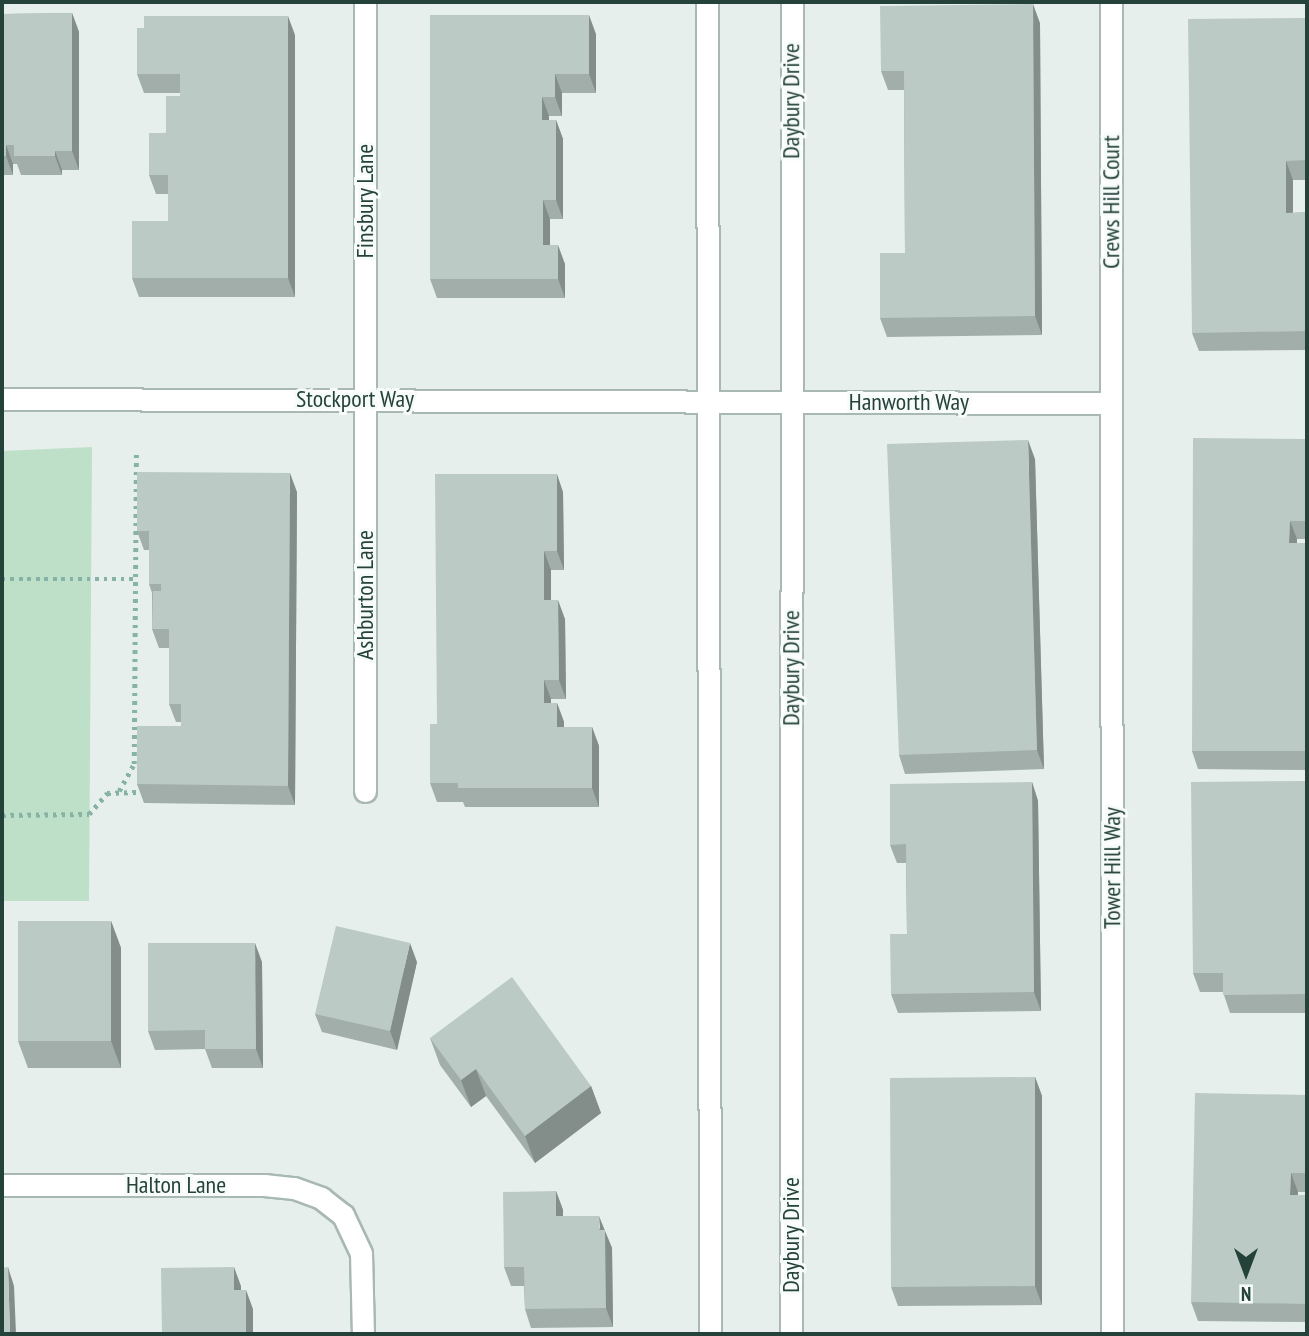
<!DOCTYPE html>
<html>
<head>
<meta charset="utf-8">
<style>
  body { margin:0 }
  #map { position:relative; width:1309px; height:1336px; overflow:hidden; background:#e6efeb; font-family:"PT Sans Narrow",sans-serif }
  div>[style] { position:absolute }
  [style*='--x'] { left:calc(var(--x)*1px); top:calc(var(--y)*1px); width:calc(var(--w)*1px); rotate:calc(var(--a)*1deg) }
  .green>* { inset:0; background:#bfe0c8 }
  .path>* { height:4.5px; margin-top:-2.25px; transform-origin:0; background:repeating-linear-gradient(90deg,#86b3a5 0 3.5px,transparent 0 8.5px) }
  .roads { filter:drop-shadow(2px 0 #a8b8b2) drop-shadow(-2px 0 #a8b8b2) drop-shadow(0 2px #a8b8b2) drop-shadow(0 -2px #a8b8b2) }
  .minor>* { height:21px; margin:-10.5px; padding:0 10.5px; transform-origin:10.5px; border-radius:10.5px; background:#fff }
  .wall>* { inset:0; background:#a1aea9 }
  .shaded-wall>* { inset:0; background:#838d89 }
  .building>* { inset:0; background:#bbcac4 }
  span { translate:-50% -50%; white-space:nowrap; text-align:center; line-height:1.15; -webkit-text-stroke:6px #f7fbf9; paint-order:stroke }
  .street-label { font-size:24px; color:#24423a }
  .frame { position:absolute; inset:0; border:4px solid #24423a; pointer-events:none }
  .north { position:absolute; left:1211px; top:1238px; width:70px; height:70px; -webkit-text-stroke:5px #f7fbf9; paint-order:stroke; rotate:180deg; font-size:19px; font-weight:700; line-height:28px; text-align:center; color:#24423a }
  .north::after { content:''; display:block; margin:auto; width:24px; height:32px; background:#24423a; clip-path:polygon(50% 0,100% 100%,50% 72%,0 100%) }
</style>
</head>
<body>
<div id="map">
  <div class="green">
    <i style="clip-path:polygon(92px 447px,89px 901px,2px 901px,2px 451px)"></i>
  </div>
  <div class="path">
    <i style="--x:2;--y:579;--w:133;--a:0"></i>
    <i style="--x:119;--y:791;--w:31;--a:-61"></i>
    <i style="--x:134;--y:764;--w:310;--a:-89.6"></i>
    <i style="--x:2;--y:815;--w:87;--a:-0.7"></i>
    <i style="--x:89;--y:814;--w:28;--a:-49"></i>
    <i style="--x:107;--y:793;--w:37;--a:-2"></i>
  </div>
  <div class="roads">
    <div class="minor">
      <i style="--x:365;--y:2;--w:789;--a:90"></i>
      <i style="--x:707;--y:2;--w:1332;--a:89.87"></i>
      <i style="--x:1111;--y:2;--w:1332;--a:89.96"></i>
      <i style="--x:2;--y:399;--w:1109;--a:0.21"></i>
      <i style="--x:2;--y:1185;--w:262;--a:0"></i>
      <i style="--x:264;--y:1185;--w:30;--a:6"></i>
      <i style="--x:294;--y:1188;--w:29;--a:20"></i>
      <i style="--x:321;--y:1198;--w:28;--a:38"></i>
      <i style="--x:343;--y:1215;--w:42;--a:64.7"></i>
      <i style="--x:361;--y:1253;--w:81;--a:88.6"></i>
      <i style="--x:791;--y:1334;--w:1332;--a:-89.96"></i>
    </div>
  </div>
  <div class="wall">
    <i style="clip-path:polygon(72px 13px,79px 32px,79px 170px,62px 170px,62px 175px,21px 175px,17px 164px,13px 164px,13px 175px,2px 175px,2px 14px)"></i>
    <i style="clip-path:polygon(430px 15px,596px 34px,596px 93px,562px 93px,562px 116px,549px 116px,549px 120px,556px 120px,563px 139px,563px 219px,550px 219px,550px 245px,565px 264px,565px 298px,437px 298px,430px 279px)"></i>
    <i style="clip-path:polygon(1307px 18px,1307px 180px,1293px 180px,1293px 213px,1307px 212px,1307px 350px,1199px 351px,1192px 333px)"></i>
    <i style="clip-path:polygon(1040px 23px,1042px 335px,887px 337px,880px 318px,905px 253px,904px 90px,888px 90px,881px 71px)"></i>
    <i style="clip-path:polygon(295px 35px,295px 297px,139px 297px,132px 278px,168px 221px,168px 194px,156px 194px,149px 175px,180px 96px,180px 93px,144px 93px,137px 74px)"></i>
    <i style="clip-path:polygon(1307px 439px,1307px 539px,1297px 539px,1297px 543px,1307px 543px,1307px 770px,1198px 769px,1192px 751px)"></i>
    <i style="clip-path:polygon(1035px 459px,1044px 769px,905px 774px,899px 755px)"></i>
    <i style="clip-path:polygon(297px 492px,295px 805px,144px 803px,137px 784px,181px 726px,181px 722px,176px 722px,169px 704px,169px 648px,159px 648px,152px 629px,152px 593px,149px 584px,149px 550px,144px 550px,137px 531px)"></i>
    <i style="clip-path:polygon(563px 492px,564px 570px,551px 570px,551px 600px,565px 619px,566px 699px,551px 699px,551px 703px,557px 703px,564px 722px,564px 727px,592px 727px,599px 746px,599px 807px,465px 807px,463px 802px,437px 802px,430px 783px,437px 724px)"></i>
    <i style="clip-path:polygon(1307px 781px,1307px 1013px,1230px 1013px,1223px 992px,1200px 992px,1193px 973px)"></i>
    <i style="clip-path:polygon(1032px 782px,1038px 801px,1041px 1011px,898px 1013px,891px 994px,907px 934px,906px 863px,897px 863px,890px 845px)"></i>
    <i style="clip-path:polygon(111px 921px,121px 948px,121px 1068px,28px 1068px,18px 1041px)"></i>
    <i style="clip-path:polygon(262px 962px,263px 1068px,212px 1068px,205px 1049px,155px 1050px,148px 1031px)"></i>
    <i style="clip-path:polygon(417px 962px,397px 1050px,322px 1032px,315px 1014px)"></i>
    <i style="clip-path:polygon(430px 1038px,591px 1086px,601px 1113px,535px 1163px,486px 1096px,471px 1107px,440px 1065px)"></i>
    <i style="clip-path:polygon(1035px 1077px,1042px 1096px,1042px 1305px,898px 1306px,891px 1287px)"></i>
    <i style="clip-path:polygon(1307px 1095px,1307px 1192px,1298px 1192px,1297px 1195px,1307px 1195px,1307px 1322px,1198px 1321px,1191px 1302px)"></i>
    <i style="clip-path:polygon(556px 1191px,563px 1210px,563px 1216px,604px 1230px,612px 1248px,613px 1327px,531px 1328px,525px 1309px,524px 1286px,511px 1286px,504px 1267px)"></i>
  </div>
  <div class="shaded-wall">
    <i style="clip-path:polygon(1033px 4px,1040px 23px,1042px 335px,1035px 316px)"></i>
    <i style="clip-path:polygon(72px 13px,79px 32px,79px 170px,72px 151px)"></i>
    <i style="clip-path:polygon(589px 15px,596px 34px,596px 93px,589px 74px)"></i>
    <i style="clip-path:polygon(288px 16px,295px 35px,295px 297px,288px 278px)"></i>
    <i style="clip-path:polygon(555px 74px,562px 93px,562px 116px,555px 97px)"></i>
    <i style="clip-path:polygon(542px 97px,549px 116px,549px 139px,542px 120px)"></i>
    <i style="clip-path:polygon(556px 120px,563px 139px,563px 219px,556px 200px)"></i>
    <i style="clip-path:polygon(6px 145px,13px 164px,13px 175px,6px 156px)"></i>
    <i style="clip-path:polygon(55px 151px,62px 170px,62px 175px,55px 156px)"></i>
    <i style="clip-path:polygon(1286px 161px,1293px 180px,1293px 232px,1286px 213px)"></i>
    <i style="clip-path:polygon(543px 200px,550px 219px,550px 264px,543px 245px)"></i>
    <i style="clip-path:polygon(558px 245px,565px 264px,565px 298px,558px 279px)"></i>
    <i style="clip-path:polygon(1028px 440px,1035px 459px,1044px 769px,1037px 750px)"></i>
    <i style="clip-path:polygon(290px 473px,297px 492px,295px 805px,288px 786px)"></i>
    <i style="clip-path:polygon(557px 474px,563px 492px,564px 570px,557px 551px)"></i>
    <i style="clip-path:polygon(1290px 521px,1297px 539px,1296px 562px,1289px 543px)"></i>
    <i style="clip-path:polygon(544px 551px,551px 570px,551px 619px,544px 600px)"></i>
    <i style="clip-path:polygon(558px 600px,565px 619px,566px 699px,559px 680px)"></i>
    <i style="clip-path:polygon(544px 680px,551px 699px,551px 722px,544px 703px)"></i>
    <i style="clip-path:polygon(557px 703px,564px 722px,564px 746px,557px 727px)"></i>
    <i style="clip-path:polygon(592px 727px,599px 746px,599px 807px,592px 788px)"></i>
    <i style="clip-path:polygon(1032px 782px,1038px 801px,1041px 1011px,1034px 992px)"></i>
    <i style="clip-path:polygon(111px 921px,121px 948px,121px 1068px,111px 1041px)"></i>
    <i style="clip-path:polygon(255px 943px,262px 962px,263px 1068px,256px 1049px)"></i>
    <i style="clip-path:polygon(410px 943px,417px 962px,397px 1050px,390px 1031px)"></i>
    <i style="clip-path:polygon(476px 1069px,486px 1096px,471px 1107px,461px 1080px)"></i>
    <i style="clip-path:polygon(1035px 1077px,1042px 1096px,1042px 1305px,1035px 1286px)"></i>
    <i style="clip-path:polygon(591px 1086px,601px 1113px,535px 1163px,525px 1136px)"></i>
    <i style="clip-path:polygon(1291px 1173px,1298px 1192px,1297px 1214px,1290px 1195px)"></i>
    <i style="clip-path:polygon(556px 1191px,563px 1210px,563px 1235px,556px 1216px)"></i>
    <i style="clip-path:polygon(599px 1216px,612px 1248px,613px 1327px,606px 1308px)"></i>
    <i style="clip-path:polygon(8px 1267px,14px 1286px,16px 1334px,10px 1334px)"></i>
    <i style="clip-path:polygon(234px 1267px,241px 1286px,241px 1309px,234px 1290px)"></i>
    <i style="clip-path:polygon(246px 1290px,253px 1309px,253px 1334px,246px 1334px)"></i>
  </div>
  <div class="building">
    <i style="clip-path:polygon(1033px 4px,1035px 316px,880px 318px,880px 253px,905px 253px,904px 71px,881px 71px,880px 6px)"></i>
    <i style="clip-path:polygon(72px 13px,72px 151px,55px 151px,55px 156px,14px 156px,14px 145px,6px 145px,6px 156px,2px 156px,2px 14px)"></i>
    <i style="clip-path:polygon(430px 15px,589px 15px,589px 74px,555px 74px,555px 97px,542px 97px,542px 120px,556px 120px,556px 200px,543px 200px,543px 245px,558px 245px,558px 279px,430px 279px)"></i>
    <i style="clip-path:polygon(144px 16px,288px 16px,288px 278px,132px 278px,132px 221px,168px 221px,168px 175px,149px 175px,149px 133px,166px 133px,166px 96px,180px 96px,180px 74px,137px 74px,137px 28px,144px 28px)"></i>
    <i style="clip-path:polygon(1307px 18px,1307px 160px,1286px 161px,1286px 213px,1307px 212px,1307px 331px,1192px 333px,1188px 19px)"></i>
    <i style="clip-path:polygon(1193px 438px,1307px 439px,1307px 521px,1290px 521px,1289px 543px,1307px 543px,1307px 751px,1192px 751px)"></i>
    <i style="clip-path:polygon(1028px 440px,1037px 750px,899px 755px,887px 444px)"></i>
    <i style="clip-path:polygon(137px 472px,290px 473px,288px 786px,137px 784px,137px 726px,181px 726px,181px 704px,169px 704px,169px 629px,152px 629px,153px 591px,161px 591px,161px 584px,149px 584px,149px 531px,137px 531px)"></i>
    <i style="clip-path:polygon(435px 474px,557px 474px,557px 551px,544px 551px,544px 600px,558px 600px,559px 680px,544px 680px,544px 703px,557px 703px,557px 727px,592px 727px,592px 788px,458px 788px,458px 783px,430px 783px,430px 724px,437px 724px)"></i>
    <i style="clip-path:polygon(1307px 781px,1307px 994px,1223px 995px,1223px 973px,1193px 973px,1191px 782px)"></i>
    <i style="clip-path:polygon(1032px 782px,1034px 992px,891px 994px,890px 934px,907px 934px,906px 844px,890px 845px,890px 784px)"></i>
    <i style="clip-path:polygon(18px 921px,111px 921px,111px 1041px,18px 1041px)"></i>
    <i style="clip-path:polygon(336px 926px,410px 943px,390px 1031px,315px 1014px)"></i>
    <i style="clip-path:polygon(148px 943px,255px 943px,256px 1049px,205px 1049px,205px 1030px,148px 1031px)"></i>
    <i style="clip-path:polygon(512px 977px,591px 1086px,525px 1136px,476px 1069px,461px 1080px,430px 1038px)"></i>
    <i style="clip-path:polygon(1035px 1077px,1035px 1286px,891px 1287px,890px 1078px)"></i>
    <i style="clip-path:polygon(1195px 1093px,1307px 1095px,1307px 1173px,1291px 1173px,1290px 1195px,1307px 1195px,1307px 1304px,1191px 1302px)"></i>
    <i style="clip-path:polygon(556px 1191px,556px 1216px,599px 1216px,599px 1230px,605px 1230px,606px 1308px,525px 1309px,524px 1267px,504px 1267px,503px 1192px)"></i>
    <i style="clip-path:polygon(8px 1267px,10px 1334px,2px 1334px,2px 1268px)"></i>
    <i style="clip-path:polygon(234px 1267px,234px 1290px,246px 1290px,246px 1334px,162px 1334px,161px 1268px)"></i>
    <i style="clip-path:polygon(1195px 1332px,1307px 1333px,1307px 1334px,1195px 1334px)"></i>
  </div>
  <div class="street-label">
    <span style="left:791px;top:101px;rotate:-90deg">Daybury Drive</span>
    <span style="left:365px;top:201px;rotate:-90deg">Finsbury Lane</span>
    <span style="left:1111px;top:202px;rotate:-90deg">Crews Hill Court</span>
    <span style="left:355px;top:399px">Stockport Way</span>
    <span style="left:909px;top:402px">Hanworth Way</span>
    <span style="left:365px;top:595px;rotate:-90deg">Ashburton Lane</span>
    <span style="left:791px;top:668px;rotate:-90deg">Daybury Drive</span>
    <span style="left:1112px;top:868px;rotate:-90deg">Tower Hill Way</span>
    <span style="left:176px;top:1185px">Halton Lane</span>
    <span style="left:791px;top:1235px;rotate:-90deg">Daybury Drive</span>
  </div>
  <div class="frame"></div>
  <div class="north">N</div>
</div>
</body>
</html>
